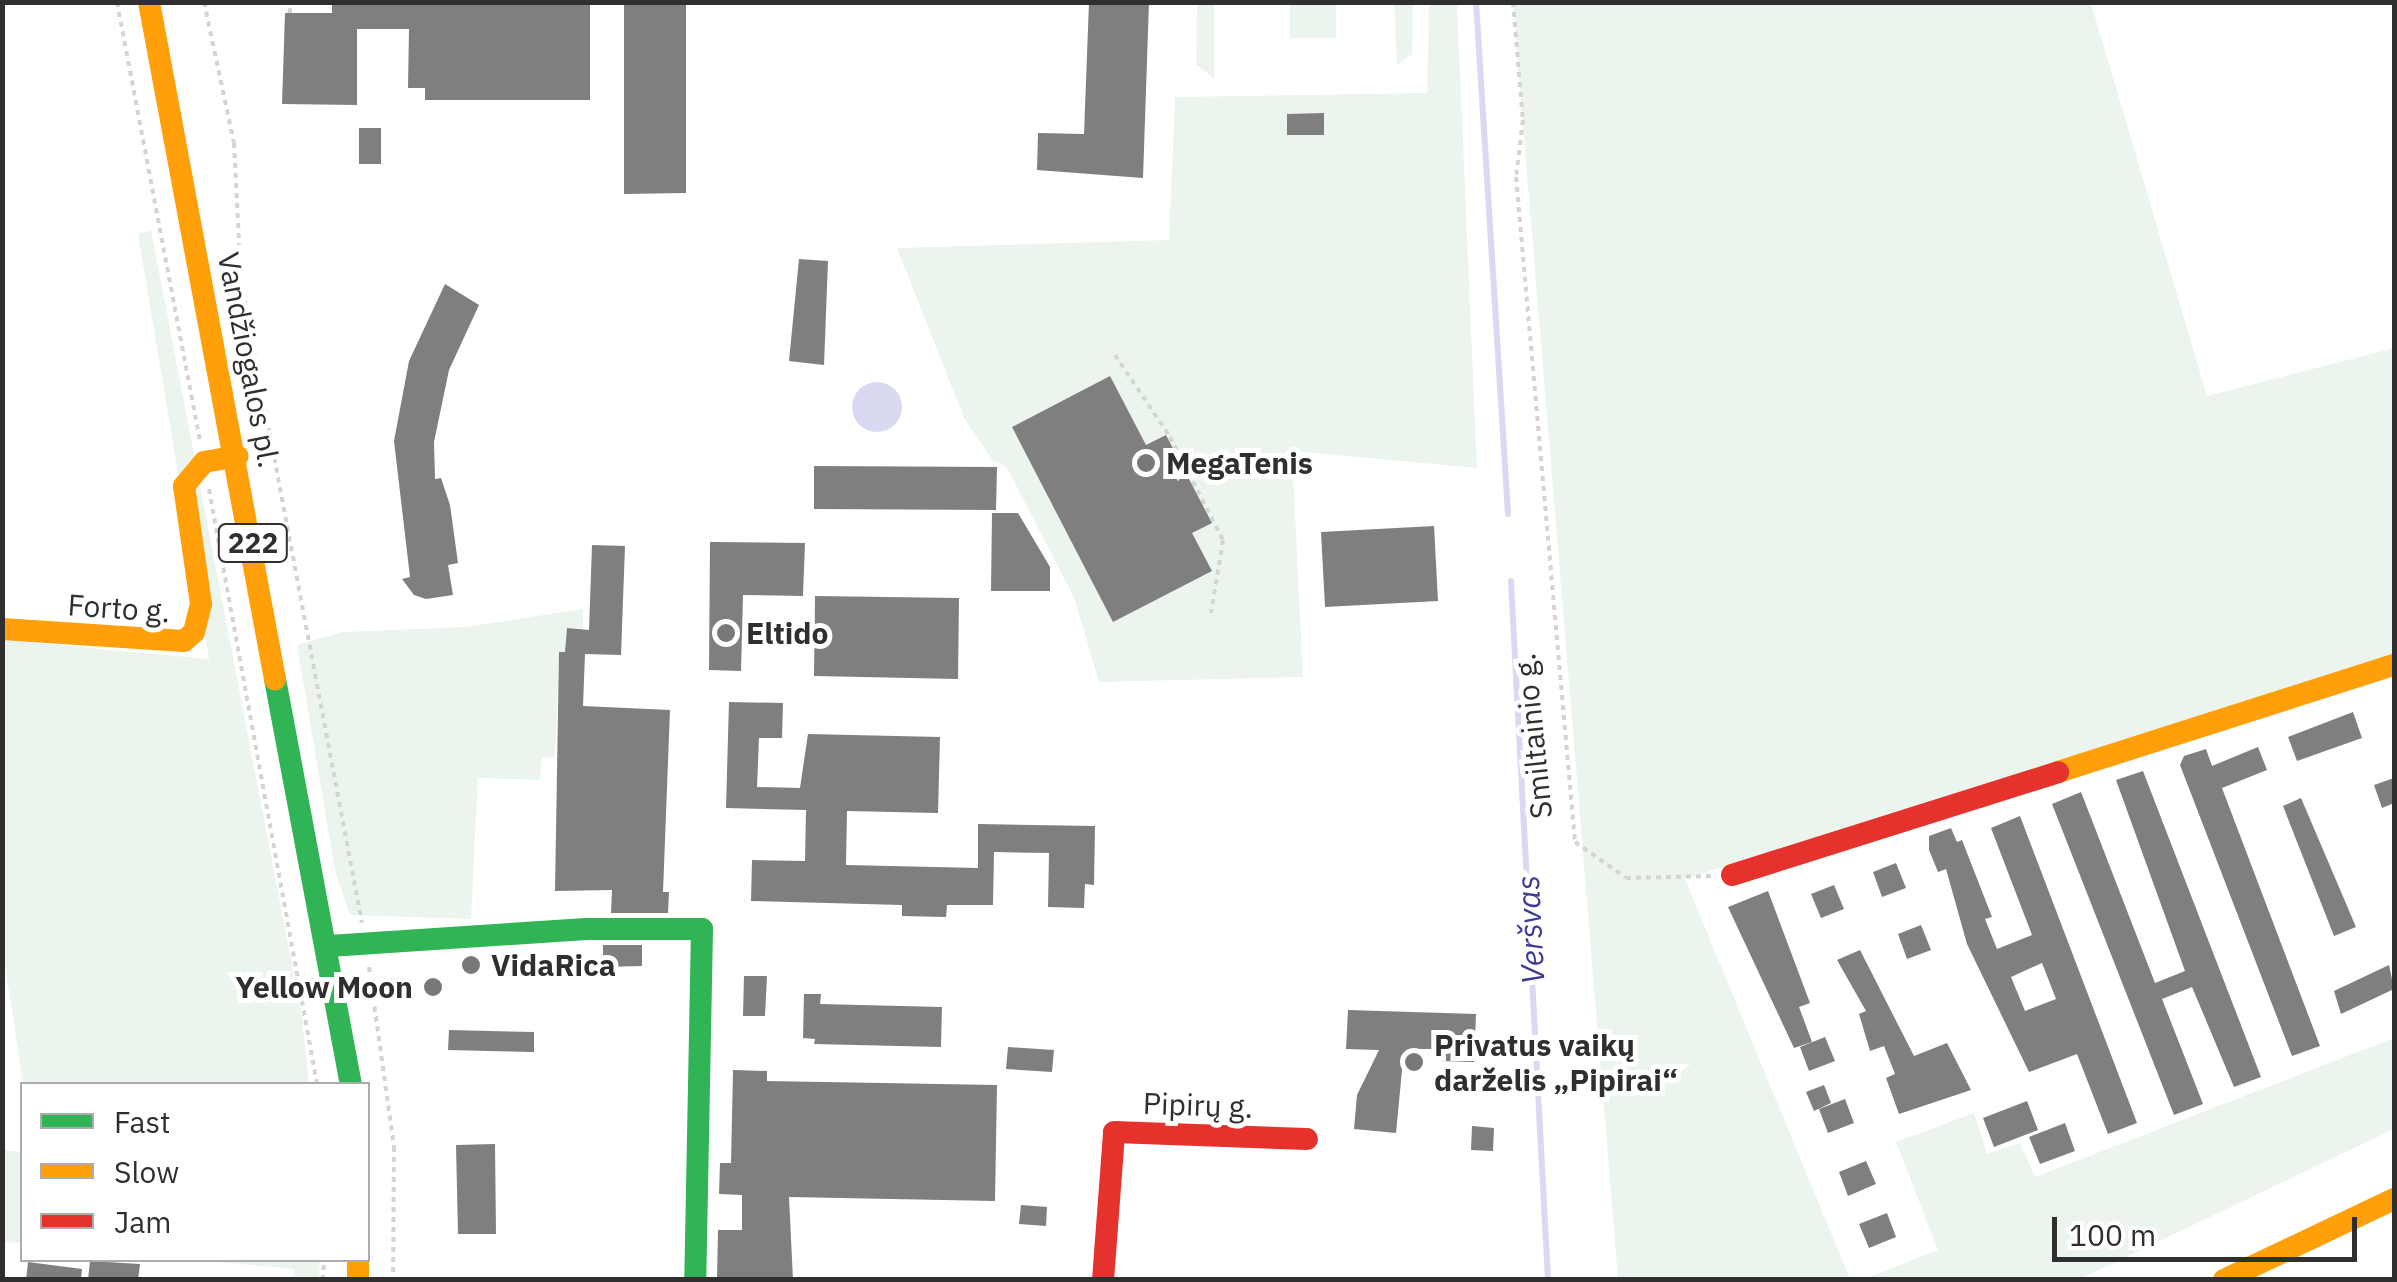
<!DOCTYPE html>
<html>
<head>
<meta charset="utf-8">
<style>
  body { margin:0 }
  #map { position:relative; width:2397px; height:1282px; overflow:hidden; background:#fff; font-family:"IBM Plex Sans",sans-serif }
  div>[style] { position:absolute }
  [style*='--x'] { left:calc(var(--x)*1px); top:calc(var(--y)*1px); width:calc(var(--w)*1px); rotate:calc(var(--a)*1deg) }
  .green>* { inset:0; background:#ecf5ed }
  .water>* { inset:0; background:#d9d9f2 }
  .round { border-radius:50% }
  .stream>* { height:6px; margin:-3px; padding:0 3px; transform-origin:3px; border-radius:3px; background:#d9d9f2 }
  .building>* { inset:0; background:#7f7f7f }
  .path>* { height:4px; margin-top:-2px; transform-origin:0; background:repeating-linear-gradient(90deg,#d4d4d4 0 5px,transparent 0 10px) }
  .fast>* { height:22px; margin:-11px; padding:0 11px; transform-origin:11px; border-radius:11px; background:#30b455 }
  .slow>* { height:22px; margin:-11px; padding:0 11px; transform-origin:11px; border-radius:11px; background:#ff9f0a }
  .jam>* { height:22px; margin:-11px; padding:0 11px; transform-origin:11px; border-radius:11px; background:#e5322d }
  .dots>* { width:28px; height:28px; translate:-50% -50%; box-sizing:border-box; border:5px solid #fff; border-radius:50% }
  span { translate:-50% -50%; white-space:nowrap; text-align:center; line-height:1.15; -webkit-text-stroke:10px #fff; paint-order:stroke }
  .shield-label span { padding:2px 8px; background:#fff; border:2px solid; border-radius:8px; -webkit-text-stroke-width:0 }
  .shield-label { font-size:28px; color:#2f2f2f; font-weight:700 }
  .street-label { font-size:30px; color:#2f2f2f }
  .poi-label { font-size:30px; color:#2f2f2f; font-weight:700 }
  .left { translate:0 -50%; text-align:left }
  .right { translate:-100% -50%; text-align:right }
  .water-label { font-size:32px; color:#3d3c92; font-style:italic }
  .frame { position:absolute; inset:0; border:5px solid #2f2f2f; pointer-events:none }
  .legend { position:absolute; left:20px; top:1082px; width:350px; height:180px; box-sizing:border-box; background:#fff; border:2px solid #acacac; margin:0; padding:12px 18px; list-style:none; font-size:30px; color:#2f2f2f }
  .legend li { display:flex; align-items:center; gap:20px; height:50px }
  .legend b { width:50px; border:2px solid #acacac }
  .scale { position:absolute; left:2052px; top:1217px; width:305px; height:45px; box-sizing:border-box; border:5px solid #2f2f2f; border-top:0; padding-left:12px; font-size:30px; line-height:35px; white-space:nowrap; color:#2f2f2f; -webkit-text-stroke:8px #fff; paint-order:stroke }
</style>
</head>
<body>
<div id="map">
  <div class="green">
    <i style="clip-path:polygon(1197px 3px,1214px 3px,1214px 78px,1196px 65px)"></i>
    <i style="clip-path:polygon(1290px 3px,1336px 3px,1336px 38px,1290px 38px)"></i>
    <i style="clip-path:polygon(1394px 3px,1413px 3px,1412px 54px,1397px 65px)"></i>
    <i style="clip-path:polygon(1429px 3px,1457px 3px,1477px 468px,1292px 451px,1303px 677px,1099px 682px,1074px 597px,1006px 466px,993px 461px,964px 418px,897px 248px,1169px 240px,1175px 97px,1427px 93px)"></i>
    <i style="clip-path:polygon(1513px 3px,2091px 3px,2207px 396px,2394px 348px,2394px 656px,1685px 879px,1850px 1279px,1618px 1279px)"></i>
    <i style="clip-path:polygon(151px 230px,302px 1017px,309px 1084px,23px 1084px,3px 952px,2px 640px,209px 659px,138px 234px)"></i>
    <i style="clip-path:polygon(583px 609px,583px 653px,559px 653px,555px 757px,542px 758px,540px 780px,478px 778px,471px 919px,350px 915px,335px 871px,297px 645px,342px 632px,466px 627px)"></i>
    <i style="clip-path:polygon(2394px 1038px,2394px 1129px,2080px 1279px,1864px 1279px,1938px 1250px,1896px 1142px,1974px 1113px,1987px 1154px,2020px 1143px,2035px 1177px)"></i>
    <i style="clip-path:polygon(3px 1150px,22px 1152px,22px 1243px,3px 1242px)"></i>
    <i style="clip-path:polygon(197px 1260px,320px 1260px,319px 1279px,293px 1279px,294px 1269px)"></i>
  </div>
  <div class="water">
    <i class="round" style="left:852px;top:382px;width:50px;height:50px"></i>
  </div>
  <div class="stream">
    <i style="--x:1476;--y:2;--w:513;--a:86.42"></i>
    <i style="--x:1511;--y:581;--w:700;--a:86.97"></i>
  </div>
  <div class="building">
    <i style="clip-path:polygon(332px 2px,590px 2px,590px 100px,425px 100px,425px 88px,408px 88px,409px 29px,357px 29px,357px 105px,282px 104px,285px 13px,332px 13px)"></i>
    <i style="clip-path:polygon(624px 2px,686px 2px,686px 193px,624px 194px)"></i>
    <i style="clip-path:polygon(1089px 2px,1149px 2px,1143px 178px,1037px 170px,1038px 133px,1084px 134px)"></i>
    <i style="clip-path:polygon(1324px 113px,1324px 135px,1287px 135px,1287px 114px)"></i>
    <i style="clip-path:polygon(359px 128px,381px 128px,381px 164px,359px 164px)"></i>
    <i style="clip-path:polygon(799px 259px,828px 261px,824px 365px,789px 361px)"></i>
    <i style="clip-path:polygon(445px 284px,479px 305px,449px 370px,434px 442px,435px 479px,441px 478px,450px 505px,458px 563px,448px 565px,453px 595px,426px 599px,414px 595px,402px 579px,410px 577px,394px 441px,409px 361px)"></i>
    <i style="clip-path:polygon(1110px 376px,1146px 445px,1166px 435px,1212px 523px,1192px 533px,1212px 571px,1113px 622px,1012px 427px)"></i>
    <i style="clip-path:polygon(814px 466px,997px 467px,996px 510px,814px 509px)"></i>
    <i style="clip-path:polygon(992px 513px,1018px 513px,1050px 567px,1050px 591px,991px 591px)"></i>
    <i style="clip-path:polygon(1434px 526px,1438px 601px,1325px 607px,1321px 532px)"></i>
    <i style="clip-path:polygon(710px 542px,805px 543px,803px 596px,743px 595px,741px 671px,709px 670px)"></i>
    <i style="clip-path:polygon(592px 545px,625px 546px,621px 655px,585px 654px,583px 706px,670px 710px,663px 892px,669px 892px,668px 913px,611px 913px,612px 890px,555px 891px,559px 652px,565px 652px,567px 628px,589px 630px)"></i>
    <i style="clip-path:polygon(815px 596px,959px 598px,958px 679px,814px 676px)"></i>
    <i style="clip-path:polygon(729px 702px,783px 703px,782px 738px,759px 738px,757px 787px,800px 788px,808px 734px,940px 737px,938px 813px,847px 811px,846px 865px,978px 868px,978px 824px,1095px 826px,1094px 885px,1085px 884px,1084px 908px,1048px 907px,1049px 853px,994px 852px,993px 905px,947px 905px,946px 917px,902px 916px,902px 905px,751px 901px,752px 860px,805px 861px,806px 810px,726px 808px)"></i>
    <i style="clip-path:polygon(2353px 712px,2362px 738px,2297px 761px,2288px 737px)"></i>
    <i style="clip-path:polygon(2258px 747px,2267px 770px,2222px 788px,2320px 1046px,2292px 1056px,2180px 765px,2184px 756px,2206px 749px,2212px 766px)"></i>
    <i style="clip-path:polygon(2143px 771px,2261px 1077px,2234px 1087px,2192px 987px,2162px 999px,2203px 1104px,2174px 1115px,2052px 804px,2081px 792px,2155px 983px,2185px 971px,2116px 780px)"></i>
    <i style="clip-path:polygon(2394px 778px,2394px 803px,2382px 808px,2374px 785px)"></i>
    <i style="clip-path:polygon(2301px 798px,2356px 927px,2334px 936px,2283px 806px)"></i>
    <i style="clip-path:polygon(evenodd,2020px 816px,2137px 1123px,2108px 1134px,2077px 1054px,2029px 1072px,1967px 944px,1946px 869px,1938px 872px,1929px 850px,1929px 836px,1951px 828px,1957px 842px,1962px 840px,1992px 917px,1985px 919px,1997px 949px,2032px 935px,1991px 828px,2020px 816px,2042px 963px,2056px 999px,2025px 1011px,2011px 977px,2042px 963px)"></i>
    <i style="clip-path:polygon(1896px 863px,1906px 888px,1882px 897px,1873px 872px)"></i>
    <i style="clip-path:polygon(1834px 885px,1844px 909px,1821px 918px,1811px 894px)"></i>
    <i style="clip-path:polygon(1768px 891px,1810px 1003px,1799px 1007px,1812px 1042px,1794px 1048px,1728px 907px)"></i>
    <i style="clip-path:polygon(1921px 925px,1931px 950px,1907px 959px,1898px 934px)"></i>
    <i style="clip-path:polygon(603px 945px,642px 945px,642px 966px,603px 967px)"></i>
    <i style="clip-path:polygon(1860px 950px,1914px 1056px,1947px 1043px,1971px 1090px,1899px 1114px,1886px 1078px,1895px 1074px,1884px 1046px,1870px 1051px,1859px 1014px,1866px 1011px,1837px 960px)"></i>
    <i style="clip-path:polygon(2389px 965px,2394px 989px,2341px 1014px,2334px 991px)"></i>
    <i style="clip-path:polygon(744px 976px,767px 976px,765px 1016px,743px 1016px)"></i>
    <i style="clip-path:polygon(804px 994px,821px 994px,820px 1004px,942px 1007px,941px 1047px,814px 1044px,815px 1039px,803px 1038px)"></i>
    <i style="clip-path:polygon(1348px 1010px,1476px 1014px,1474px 1062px,1439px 1061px,1439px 1049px,1419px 1049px,1403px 1060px,1396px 1133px,1354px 1129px,1357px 1095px,1379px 1050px,1346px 1049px)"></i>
    <i style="clip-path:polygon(449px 1030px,534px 1032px,534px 1052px,448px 1050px)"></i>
    <i style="clip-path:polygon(1825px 1037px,1835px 1061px,1809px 1071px,1800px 1047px)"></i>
    <i style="clip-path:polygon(1008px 1047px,1054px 1050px,1052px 1072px,1006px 1069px)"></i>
    <i style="clip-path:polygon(733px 1070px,767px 1071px,767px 1081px,997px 1085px,995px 1201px,789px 1197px,793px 1280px,717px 1280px,718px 1230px,742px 1230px,742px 1195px,719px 1194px,720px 1163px,731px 1163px)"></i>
    <i style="clip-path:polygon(1824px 1085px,1831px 1103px,1814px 1111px,1806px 1092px)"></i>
    <i style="clip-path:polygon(1845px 1099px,1854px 1123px,1828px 1133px,1819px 1109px)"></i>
    <i style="clip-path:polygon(2027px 1101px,2038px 1130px,1994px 1147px,1983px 1118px)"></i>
    <i style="clip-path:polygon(2065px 1123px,2075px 1151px,2040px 1164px,2029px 1137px)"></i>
    <i style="clip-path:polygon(1472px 1126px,1494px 1128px,1493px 1151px,1471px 1150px)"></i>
    <i style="clip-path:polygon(495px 1144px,496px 1234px,458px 1234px,456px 1145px)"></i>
    <i style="clip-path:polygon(1866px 1161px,1876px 1184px,1848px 1196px,1839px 1172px)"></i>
    <i style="clip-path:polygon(1021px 1205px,1047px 1207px,1046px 1226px,1019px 1224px)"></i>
    <i style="clip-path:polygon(1887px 1213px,1896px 1237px,1869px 1248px,1859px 1224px)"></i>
    <i style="clip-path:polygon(90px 1261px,140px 1264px,138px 1280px,88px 1280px)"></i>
    <i style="clip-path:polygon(28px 1262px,82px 1269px,81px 1280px,26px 1280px)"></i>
  </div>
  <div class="path">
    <i style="--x:117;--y:2;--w:446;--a:79.3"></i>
    <i style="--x:204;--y:2;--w:144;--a:78"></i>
    <i style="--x:234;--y:143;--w:138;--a:87.1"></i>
    <i style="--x:241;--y:281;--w:653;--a:79.33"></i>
    <i style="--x:1513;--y:2;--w:118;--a:85.2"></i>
    <i style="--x:1523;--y:120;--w:57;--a:97"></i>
    <i style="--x:1516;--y:177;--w:668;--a:84.93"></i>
    <i style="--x:1575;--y:842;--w:62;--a:35.2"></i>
    <i style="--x:1626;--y:878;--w:87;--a:-1.3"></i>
    <i style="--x:290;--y:13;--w:11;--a:-90"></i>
    <i style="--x:1115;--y:355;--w:99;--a:56.1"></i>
    <i style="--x:1170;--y:437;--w:116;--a:62.8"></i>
    <i style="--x:1223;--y:540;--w:74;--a:99.3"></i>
    <i style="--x:209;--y:489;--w:605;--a:79.71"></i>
    <i style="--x:369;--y:967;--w:182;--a:82.1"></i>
    <i style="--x:394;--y:1147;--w:133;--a:90.4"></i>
    <i style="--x:323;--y:1280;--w:20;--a:-87"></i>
  </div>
  <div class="fast">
    <i style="--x:275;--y:679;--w:412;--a:79.4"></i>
    <i style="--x:329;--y:946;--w:258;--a:-3.8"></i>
    <i style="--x:586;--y:929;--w:116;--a:0"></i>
    <i style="--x:702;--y:929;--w:351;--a:91.1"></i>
  </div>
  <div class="slow">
    <i style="--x:149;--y:2;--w:689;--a:79.46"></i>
    <i style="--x:2;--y:629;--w:182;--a:3.8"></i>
    <i style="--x:184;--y:641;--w:13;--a:-42"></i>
    <i style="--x:194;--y:632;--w:29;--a:-76"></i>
    <i style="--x:201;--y:604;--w:119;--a:-98.2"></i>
    <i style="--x:184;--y:486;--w:31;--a:-50"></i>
    <i style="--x:204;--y:462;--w:34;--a:-10"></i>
    <i style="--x:2058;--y:772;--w:353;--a:-17.7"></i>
    <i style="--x:358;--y:1260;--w:20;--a:90"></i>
    <i style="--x:2224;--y:1280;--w:188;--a:-25.5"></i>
  </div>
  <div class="jam">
    <i style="--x:1732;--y:875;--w:342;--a:-17.5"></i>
    <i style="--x:1103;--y:1280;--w:148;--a:-85.7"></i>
    <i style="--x:1114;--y:1132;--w:193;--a:2.1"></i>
  </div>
  <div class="dots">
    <i style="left:1146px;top:463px;background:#787878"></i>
    <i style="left:726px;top:633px;background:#787878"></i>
    <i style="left:471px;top:965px;background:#787878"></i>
    <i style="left:433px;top:987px;background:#787878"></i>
    <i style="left:1414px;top:1062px;background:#787878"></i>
  </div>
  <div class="shield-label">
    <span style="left:253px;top:543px">222</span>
  </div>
  <div class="street-label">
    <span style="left:249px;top:360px;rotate:79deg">Vandžiogalos pl.</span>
    <span style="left:119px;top:608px;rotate:4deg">Forto g.</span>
    <span style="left:1533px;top:736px;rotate:-96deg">Smiltainio g.</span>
    <span style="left:1198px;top:1105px;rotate:2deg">Pipirų g.</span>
  </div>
  <div class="poi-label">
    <span class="left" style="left:1166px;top:463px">MegaTenis</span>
    <span class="left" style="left:746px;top:633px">Eltido</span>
    <span class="left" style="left:491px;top:965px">VidaRica</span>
    <span class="right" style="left:413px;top:987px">Yellow Moon</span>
    <span class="left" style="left:1434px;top:1062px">Privatus vaikų<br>darželis „Pipirai“</span>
  </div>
  <div class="water-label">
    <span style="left:1530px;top:930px;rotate:-93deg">Veršvas</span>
  </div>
  <div class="frame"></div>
  <ul class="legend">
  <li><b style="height:12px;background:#30b455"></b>Fast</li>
  <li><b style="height:12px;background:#ff9f0a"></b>Slow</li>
  <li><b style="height:12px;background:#e5322d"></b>Jam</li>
  </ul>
  <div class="scale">100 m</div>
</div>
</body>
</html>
